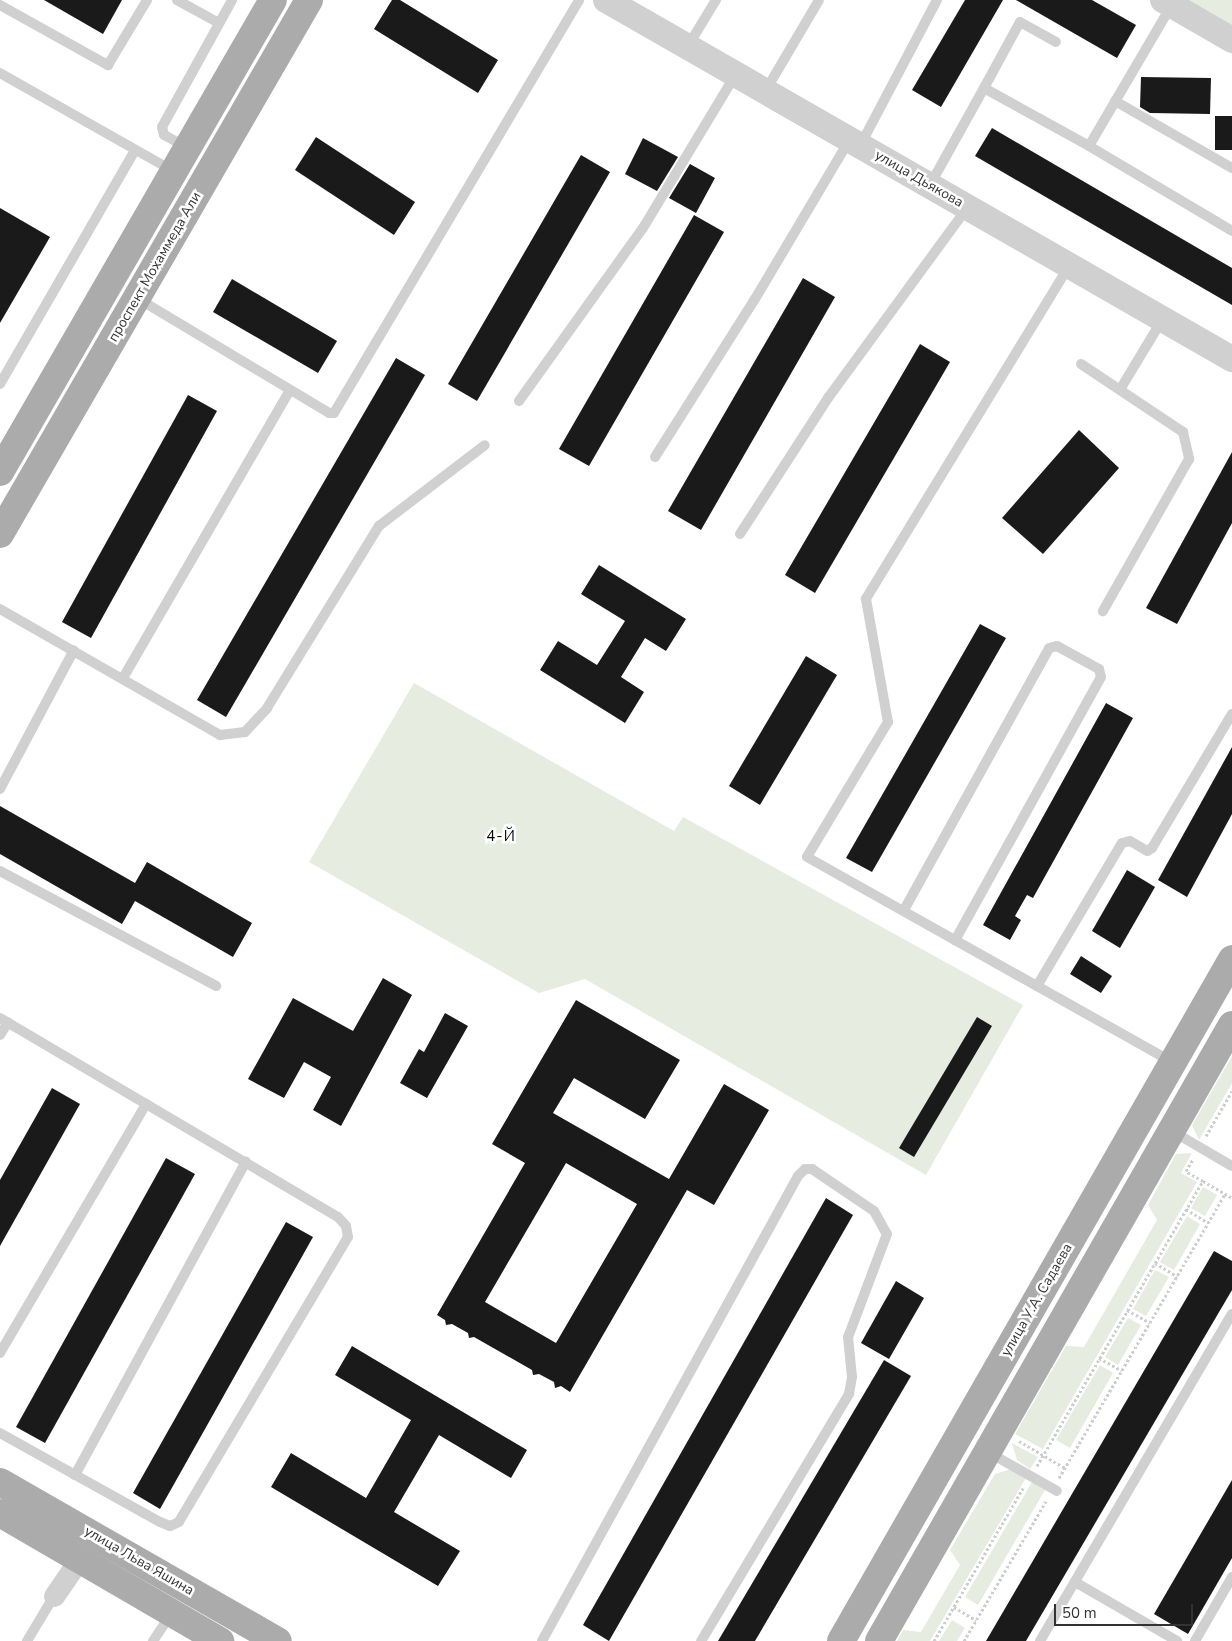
<!DOCTYPE html>
<html>
<head>
<meta charset="utf-8">
<style>
  body { margin:0 }
  #map { position:relative; width:1232px; height:1641px; overflow:hidden; background:#fff; font-family:"Nunito Sans",sans-serif }
  div>[style] { position:absolute }
  [style*='--x'] { left:calc(var(--x)*1px); top:calc(var(--y)*1px); width:calc(var(--w)*1px); rotate:calc(var(--a)*1deg) }
  .green>* { inset:0; background:#e6ecdf }
  .building>* { inset:0; background:#1a1a1a }
  .path>* { height:3px; margin-top:-1.5px; transform-origin:0; background:repeating-linear-gradient(90deg,#cdcdcd 0 2.5px,transparent 0 5px) }
  .service>* { height:10px; margin:-5px; padding:0 5px; transform-origin:5px; border-radius:5px; background:#d0d0d0 }
  .minor>* { height:21px; margin:-10.5px; padding:0 10.5px; transform-origin:10.5px; border-radius:10.5px; background:#d0d0d0 }
  .tertiary>* { height:26px; margin:-13px; padding:0 13px; transform-origin:13px; border-radius:13px; background:#d0d0d0 }
  .primary>* { height:28px; margin:-14px; padding:0 14px; transform-origin:14px; border-radius:14px; background:#ababab }
  span { translate:-50% -50%; white-space:nowrap; text-align:center; line-height:1.15; -webkit-text-stroke:5px #fff; paint-order:stroke }
  .street-label { font-size:14px; color:#333 }
  .neighbourhood-label { font-size:15px; color:#000; letter-spacing:1px }
  .scale { position:absolute; left:1054px; top:1604px; width:139px; height:22px; box-sizing:border-box; border:2px solid #333; border-top:0; padding-left:6px; font-size:15px; line-height:18px; white-space:nowrap; color:#333; -webkit-text-stroke:4px #fff; paint-order:stroke }
</style>
</head>
<body>
<div id="map">
  <div class="green">
    <i style="clip-path:polygon(1180px 0,1232px 0,1232px 30px)"></i>
    <i style="clip-path:polygon(414px 683px,674px 831px,683px 817px,1023px 1005px,926px 1175px,585px 979px,539px 993px,309px 862px)"></i>
    <i style="clip-path:polygon(1232px 1056px,1232px 1083px,1199px 1140px,1192px 1125px)"></i>
    <i style="clip-path:polygon(1192px 1153px,1181px 1173px,1197px 1182px,1043px 1449px,1015px 1434px,1066px 1346px,1084px 1347px,1157px 1220px,1148px 1205px,1176px 1154px)"></i>
    <i style="clip-path:polygon(1203px 1187px,1217px 1195px,1205px 1216px,1191px 1208px)"></i>
    <i style="clip-path:polygon(1187px 1216px,1200px 1224px,1174px 1270px,1160px 1262px)"></i>
    <i style="clip-path:polygon(1155px 1270px,1169px 1277px,1146px 1316px,1133px 1309px)"></i>
    <i style="clip-path:polygon(1128px 1318px,1141px 1325px,1118px 1365px,1105px 1357px)"></i>
    <i style="clip-path:polygon(1100px 1365px,1113px 1373px,1070px 1448px,1056px 1440px)"></i>
    <i style="clip-path:polygon(1012px 1443px,1038px 1457px,1030px 1469px,1017px 1460px)"></i>
    <i style="clip-path:polygon(1011px 1469px,1026px 1478px,930px 1641px,897px 1641px,903px 1630px,921px 1632px,960px 1565px,950px 1550px,995px 1474px)"></i>
    <i style="clip-path:polygon(1032px 1482px,1045px 1490px,978px 1605px,965px 1597px)"></i>
    <i style="clip-path:polygon(952px 1620px,965px 1628px,957px 1641px,939px 1641px)"></i>
  </div>
  <div class="building">
    <i style="clip-path:polygon(44px 0,122px 0,103px 34px)"></i>
    <i style="clip-path:polygon(392px 0,400px 0,498px 60px,478px 93px,374px 29px)"></i>
    <i style="clip-path:polygon(965px 0,1003px 0,941px 107px,912px 90px)"></i>
    <i style="clip-path:polygon(1016px 0,1092px 0,1136px 25px,1117px 58px)"></i>
    <i style="clip-path:polygon(1141px 77px,1211px 78px,1210px 114px,1150px 113px,1140px 107px)"></i>
    <i style="clip-path:polygon(1215px 116px,1232px 116px,1232px 150px,1215px 150px)"></i>
    <i style="clip-path:polygon(992px 128px,1232px 268px,1232px 305px,975px 156px)"></i>
    <i style="clip-path:polygon(316px 137px,415px 202px,394px 235px,295px 170px)"></i>
    <i style="clip-path:polygon(643px 138px,678px 157px,657px 191px,625px 174px)"></i>
    <i style="clip-path:polygon(581px 155px,610px 172px,477px 401px,448px 384px)"></i>
    <i style="clip-path:polygon(690px 164px,715px 178px,696px 213px,669px 198px)"></i>
    <i style="clip-path:polygon(0 208px,50px 237px,0 323px)"></i>
    <i style="clip-path:polygon(694px 215px,724px 232px,589px 466px,559px 449px)"></i>
    <i style="clip-path:polygon(803px 278px,835px 297px,701px 530px,668px 511px)"></i>
    <i style="clip-path:polygon(232px 279px,337px 341px,318px 373px,213px 312px)"></i>
    <i style="clip-path:polygon(920px 344px,950px 362px,815px 593px,785px 575px)"></i>
    <i style="clip-path:polygon(396px 358px,425px 375px,226px 717px,197px 700px)"></i>
    <i style="clip-path:polygon(188px 395px,217px 411px,91px 638px,62px 622px)"></i>
    <i style="clip-path:polygon(1079px 430px,1119px 468px,1043px 554px,1002px 518px)"></i>
    <i style="clip-path:polygon(1232px 452px,1232px 523px,1177px 624px,1146px 608px)"></i>
    <i style="clip-path:polygon(599px 565px,686px 619px,666px 651px,645px 638px,621px 677px,644px 692px,625px 723px,540px 670px,558px 641px,597px 665px,625px 621px,581px 594px)"></i>
    <i style="clip-path:polygon(980px 624px,1006px 638px,872px 872px,846px 858px)"></i>
    <i style="clip-path:polygon(806px 656px,837px 675px,760px 805px,729px 786px)"></i>
    <i style="clip-path:polygon(1106px 703px,1133px 718px,1033px 898px,1027px 895px,1015px 916px,1021px 920px,1010px 940px,983px 925px)"></i>
    <i style="clip-path:polygon(1232px 747px,1232px 814px,1187px 897px,1158px 880px)"></i>
    <i style="clip-path:polygon(0 806px,135px 883px,147px 862px,252px 923px,233px 957px,135px 901px,122px 924px,0 854px)"></i>
    <i style="clip-path:polygon(1127px 870px,1155px 887px,1120px 948px,1092px 931px)"></i>
    <i style="clip-path:polygon(1081px 956px,1112px 976px,1101px 993px,1070px 974px)"></i>
    <i style="clip-path:polygon(383px 978px,412px 995px,341px 1126px,313px 1110px,331px 1077px,304px 1062px,284px 1098px,248px 1079px,293px 998px,353px 1031px)"></i>
    <i style="clip-path:polygon(evenodd,576px 1000px,680px 1060px,645px 1119px,574px 1078px,553px 1113px,669px 1179px,724px 1084px,769px 1110px,714px 1205px,687px 1190px,570px 1392px,561px 1386px,555px 1388px,554px 1382px,539px 1374px,533px 1375px,532px 1370px,474px 1337px,469px 1338px,468px 1333px,452px 1324px,446px 1325px,445px 1320px,437px 1315px,525px 1163px,492px 1144px,576px 1000px,566px 1163px,637px 1204px,556px 1343px,485px 1302px,566px 1163px)"></i>
    <i style="clip-path:polygon(445px 1013px,468px 1026px,427px 1098px,400px 1083px,419px 1049px,424px 1052px)"></i>
    <i style="clip-path:polygon(977px 1017px,992px 1026px,914px 1157px,899px 1148px)"></i>
    <i style="clip-path:polygon(52px 1088px,80px 1104px,0 1246px,0 1180px)"></i>
    <i style="clip-path:polygon(166px 1158px,195px 1174px,45px 1443px,16px 1427px)"></i>
    <i style="clip-path:polygon(826px 1198px,853px 1215px,609px 1641px,583px 1625px)"></i>
    <i style="clip-path:polygon(286px 1222px,313px 1237px,160px 1509px,133px 1493px)"></i>
    <i style="clip-path:polygon(1214px 1251px,1232px 1261px,1232px 1290px,1026px 1641px,986px 1641px)"></i>
    <i style="clip-path:polygon(896px 1281px,924px 1298px,889px 1359px,861px 1343px)"></i>
    <i style="clip-path:polygon(352px 1346px,527px 1450px,511px 1478px,439px 1435px,394px 1512px,460px 1551px,438px 1586px,271px 1487px,291px 1453px,366px 1498px,411px 1420px,335px 1375px)"></i>
    <i style="clip-path:polygon(884px 1360px,911px 1376px,755px 1641px,718px 1641px)"></i>
    <i style="clip-path:polygon(1232px 1480px,1232px 1558px,1188px 1634px,1154px 1614px)"></i>
  </div>
  <div class="path">
    <i style="--x:1206;--y:1136;--w:52;--a:-60"></i>
    <i style="--x:1203;--y:1181;--w:34;--a:30"></i>
    <i style="--x:1186;--y:1209;--w:26;--a:32"></i>
    <i style="--x:1155;--y:1263;--w:26;--a:31"></i>
    <i style="--x:1127;--y:1310;--w:26;--a:29"></i>
    <i style="--x:1099;--y:1358;--w:26;--a:29"></i>
    <i style="--x:1019;--y:1441;--w:53;--a:30.4"></i>
    <i style="--x:1037;--y:1466;--w:330;--a:-59.8"></i>
    <i style="--x:1203;--y:1181;--w:20;--a:-150"></i>
    <i style="--x:1186;--y:1171;--w:14;--a:-60"></i>
    <i style="--x:1059;--y:1478;--w:329;--a:-59.7"></i>
    <i style="--x:954;--y:1607;--w:26;--a:31"></i>
    <i style="--x:934;--y:1641;--w:177;--a:-59.8"></i>
    <i style="--x:964;--y:1641;--w:162;--a:-59.6"></i>
  </div>
  <div class="service">
    <i style="--x:177;--y:0;--w:48;--a:28.7"></i>
    <i style="--x:0;--y:5;--w:124;--a:29.1"></i>
    <i style="--x:108;--y:65;--w:76;--a:-59"></i>
    <i style="--x:688;--y:46;--w:54;--a:-58.7"></i>
    <i style="--x:0;--y:73;--w:199;--a:29.5"></i>
    <i style="--x:984;--y:88;--w:75;--a:-61.4"></i>
    <i style="--x:1020;--y:22;--w:41;--a:29.1"></i>
    <i style="--x:766;--y:90;--w:104;--a:-59.5"></i>
    <i style="--x:1115;--y:101;--w:135;--a:29.8"></i>
    <i style="--x:861;--y:144;--w:163;--a:-62.2"></i>
    <i style="--x:1089;--y:146;--w:166;--a:30.7"></i>
    <i style="--x:186;--y:147;--w:25;--a:-151"></i>
    <i style="--x:164;--y:135;--w:8;--a:-104"></i>
    <i style="--x:162;--y:127;--w:145;--a:-61.1"></i>
    <i style="--x:930;--y:185;--w:111;--a:-60.9"></i>
    <i style="--x:984;--y:88;--w:120;--a:28.9"></i>
    <i style="--x:1089;--y:146;--w:162;--a:-59.6"></i>
    <i style="--x:1069;--y:266;--w:390;--a:121.4"></i>
    <i style="--x:866;--y:599;--w:125;--a:79.9"></i>
    <i style="--x:888;--y:722;--w:157;--a:121"></i>
    <i style="--x:807;--y:857;--w:419;--a:29.3"></i>
    <i style="--x:137;--y:298;--w:224;--a:30.9"></i>
    <i style="--x:329;--y:413;--w:5;--a:0"></i>
    <i style="--x:334;--y:413;--w:480;--a:-59.3"></i>
    <i style="--x:1081;--y:364;--w:123;--a:33.7"></i>
    <i style="--x:1183;--y:432;--w:28;--a:77"></i>
    <i style="--x:1189;--y:459;--w:175;--a:119.5"></i>
    <i style="--x:0;--y:384;--w:270;--a:-60"></i>
    <i style="--x:1121;--y:388;--w:79;--a:-58.9"></i>
    <i style="--x:519;--y:401;--w:213;--a:-54.4"></i>
    <i style="--x:643;--y:228;--w:180;--a:-58.9"></i>
    <i style="--x:655;--y:457;--w:187;--a:-57.7"></i>
    <i style="--x:755;--y:299;--w:184;--a:-59.3"></i>
    <i style="--x:740;--y:534;--w:162;--a:-57.1"></i>
    <i style="--x:828;--y:398;--w:235;--a:-53.8"></i>
    <i style="--x:0;--y:609;--w:254;--a:29.8"></i>
    <i style="--x:220;--y:735;--w:25;--a:-7"></i>
    <i style="--x:245;--y:732;--w:33;--a:-47"></i>
    <i style="--x:267;--y:708;--w:214;--a:-58.4"></i>
    <i style="--x:379;--y:526;--w:133;--a:-37.4"></i>
    <i style="--x:123;--y:678;--w:333;--a:-59.9"></i>
    <i style="--x:0;--y:789;--w:157;--a:-62"></i>
    <i style="--x:0;--y:871;--w:245;--a:28"></i>
    <i style="--x:904;--y:910;--w:299;--a:-61"></i>
    <i style="--x:1049;--y:648;--w:8;--a:-14"></i>
    <i style="--x:1057;--y:646;--w:48;--a:28.7"></i>
    <i style="--x:1099;--y:669;--w:8;--a:76"></i>
    <i style="--x:1101;--y:677;--w:301;--a:119"></i>
    <i style="--x:1037;--y:986;--w:166;--a:-59.3"></i>
    <i style="--x:1122;--y:843;--w:8;--a:-14"></i>
    <i style="--x:1130;--y:841;--w:20;--a:30"></i>
    <i style="--x:1147;--y:851;--w:6;--a:-31"></i>
    <i style="--x:1152;--y:848;--w:156;--a:-59.2"></i>
    <i style="--x:0;--y:1018;--w:392;--a:30.5"></i>
    <i style="--x:338;--y:1217;--w:12;--a:48"></i>
    <i style="--x:346;--y:1226;--w:11;--a:80"></i>
    <i style="--x:348;--y:1237;--w:331;--a:120.7"></i>
    <i style="--x:179;--y:1522;--w:10;--a:156"></i>
    <i style="--x:170;--y:1526;--w:11;--a:-158"></i>
    <i style="--x:160;--y:1522;--w:183;--a:-150.9"></i>
    <i style="--x:0;--y:1035;--w:15;--a:-58"></i>
    <i style="--x:1172;--y:1131;--w:69;--a:30.3"></i>
    <i style="--x:0;--y:1353;--w:289;--a:-59.6"></i>
    <i style="--x:988;--y:1452;--w:79;--a:29.5"></i>
    <i style="--x:75;--y:1475;--w:357;--a:-61.4"></i>
    <i style="--x:1075;--y:1582;--w:118;--a:30"></i>
    <i style="--x:27;--y:1641;--w:52;--a:-59"></i>
    <i style="--x:153;--y:1641;--w:34;--a:-56"></i>
    <i style="--x:542;--y:1641;--w:531;--a:-61.17"></i>
    <i style="--x:798;--y:1176;--w:10;--a:-45"></i>
    <i style="--x:805;--y:1169;--w:7;--a:0"></i>
    <i style="--x:812;--y:1169;--w:75;--a:34.1"></i>
    <i style="--x:874;--y:1211;--w:26;--a:61"></i>
    <i style="--x:887;--y:1234;--w:110;--a:110.7"></i>
    <i style="--x:848;--y:1337;--w:40;--a:84.3"></i>
    <i style="--x:852;--y:1377;--w:17;--a:100"></i>
    <i style="--x:849;--y:1394;--w:288;--a:120.9"></i>
    <i style="--x:1040;--y:1641;--w:379;--a:-59.6"></i>
    <i style="--x:1195;--y:1641;--w:74;--a:-60"></i>
  </div>
  <div class="minor">
    <i style="--x:54;--y:1596;--w:46;--a:-55.6"></i>
  </div>
  <div class="tertiary">
    <i style="--x:606;--y:0;--w:722;--a:29.83"></i>
    <i style="--x:1163;--y:0;--w:80;--a:30.1"></i>
  </div>
  <div class="primary">
    <i style="--x:0;--y:472;--w:545;--a:-59.96"></i>
    <i style="--x:0;--y:534;--w:617;--a:-59.94"></i>
    <i style="--x:0;--y:1482;--w:320;--a:29.8"></i>
    <i style="--x:0;--y:1513;--w:255;--a:30.2"></i>
    <i style="--x:841;--y:1641;--w:786;--a:-60.17"></i>
    <i style="--x:879;--y:1641;--w:710;--a:-60.19"></i>
  </div>
  <div class="street-label">
    <span style="left:919px;top:179px;rotate:30deg">улица Дьякова</span>
    <span style="left:155px;top:267px;rotate:-60deg">проспект Мохаммеда Али</span>
    <span style="left:1037px;top:1300px;rotate:-60deg">улица У.А. Садаева</span>
    <span style="left:139px;top:1561px;rotate:30deg">улица Льва Яшина</span>
  </div>
  <div class="neighbourhood-label">
    <span style="left:501px;top:837px">4-Й</span>
  </div>
  <div class="scale">50 m</div>
</div>
</body>
</html>
